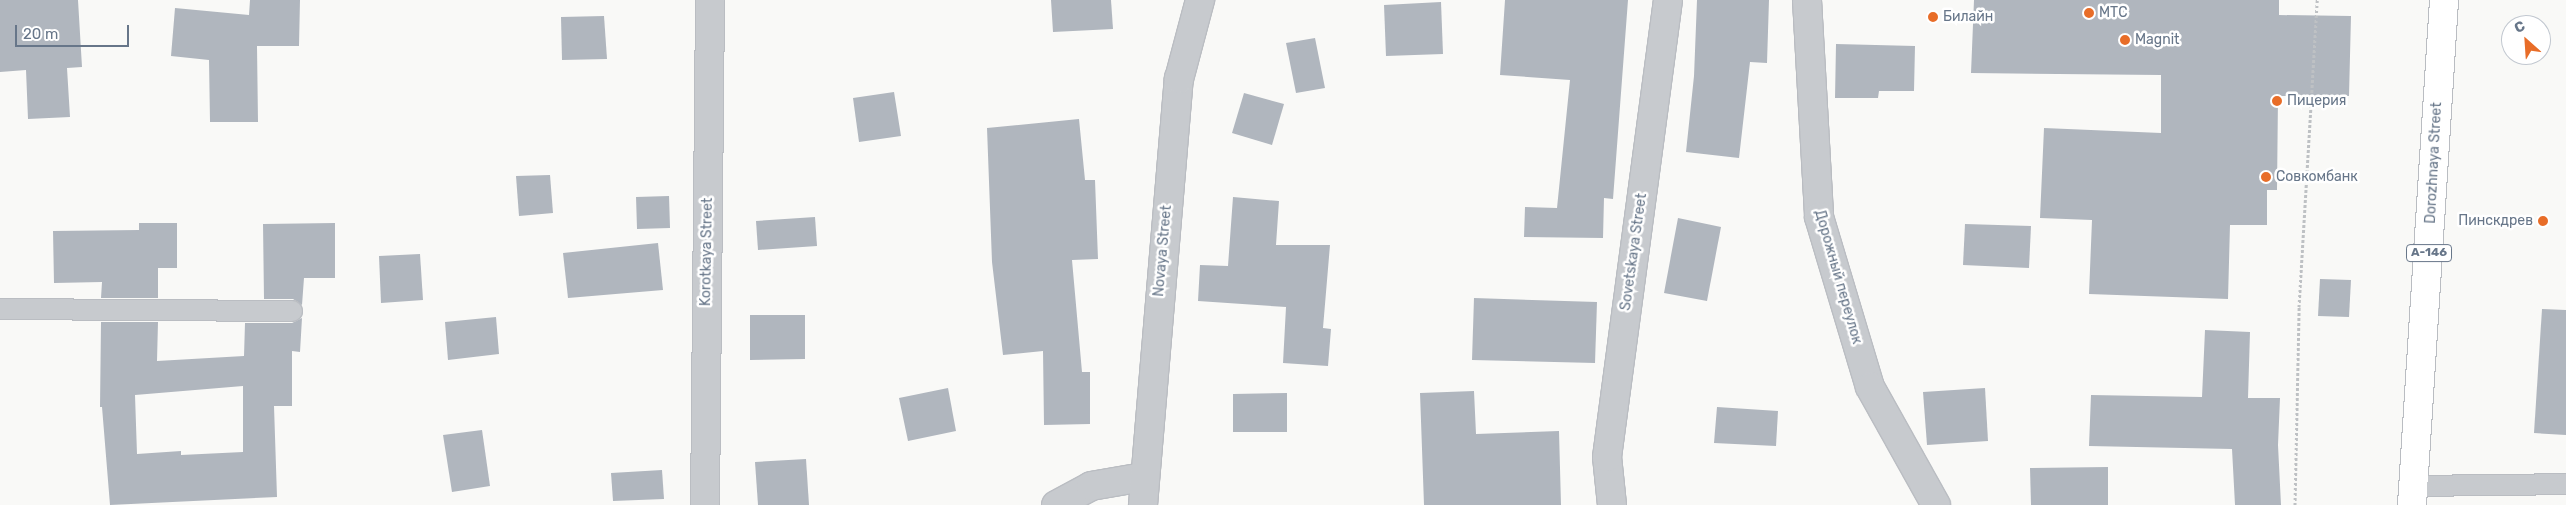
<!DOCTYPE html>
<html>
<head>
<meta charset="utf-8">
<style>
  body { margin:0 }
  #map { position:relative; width:2566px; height:505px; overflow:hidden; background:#f9f9f7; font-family:Rubik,sans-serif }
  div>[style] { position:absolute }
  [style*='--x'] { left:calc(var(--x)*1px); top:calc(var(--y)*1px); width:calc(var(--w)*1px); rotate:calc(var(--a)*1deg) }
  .building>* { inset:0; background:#b0b6be }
  .path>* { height:3px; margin-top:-1.5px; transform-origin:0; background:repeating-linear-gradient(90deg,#bec1c4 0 2.5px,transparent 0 5px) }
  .roads { filter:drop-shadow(1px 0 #babdc2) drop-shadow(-1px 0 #babdc2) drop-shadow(0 1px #babdc2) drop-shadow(0 -1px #babdc2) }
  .lane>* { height:20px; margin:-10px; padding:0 10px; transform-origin:10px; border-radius:10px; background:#c7cace }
  .street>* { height:28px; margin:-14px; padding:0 14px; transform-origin:14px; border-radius:14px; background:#c7cace }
  .primary>* { height:28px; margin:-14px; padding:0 14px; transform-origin:14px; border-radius:14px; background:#fff }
  .dots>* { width:14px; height:14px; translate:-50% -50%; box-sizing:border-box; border:2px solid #fff; border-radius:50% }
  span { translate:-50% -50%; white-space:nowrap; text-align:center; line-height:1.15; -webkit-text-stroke:5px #fff; paint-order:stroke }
  .shield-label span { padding:1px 4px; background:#fff; border:1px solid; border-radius:4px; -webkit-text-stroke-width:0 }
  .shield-label { font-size:12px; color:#677689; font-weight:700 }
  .poi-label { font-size:14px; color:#677689 }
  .left { translate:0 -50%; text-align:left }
  .right { translate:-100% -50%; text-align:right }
  .street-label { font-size:14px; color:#677689 }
  .north { position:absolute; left:2501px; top:15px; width:50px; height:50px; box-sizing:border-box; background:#fff; border:1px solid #c2c8d0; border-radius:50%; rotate:334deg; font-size:14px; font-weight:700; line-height:20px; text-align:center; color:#677689 }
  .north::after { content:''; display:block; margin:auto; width:18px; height:22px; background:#e86d28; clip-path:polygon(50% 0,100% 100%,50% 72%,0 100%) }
  .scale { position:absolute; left:15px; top:25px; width:114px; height:22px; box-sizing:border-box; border:2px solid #677689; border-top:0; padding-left:6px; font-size:15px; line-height:18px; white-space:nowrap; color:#677689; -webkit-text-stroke:4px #fff; paint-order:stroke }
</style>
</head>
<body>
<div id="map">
  <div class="building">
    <i style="clip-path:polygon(0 0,78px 0,82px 67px,67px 68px,70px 117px,28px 119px,26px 70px,0 72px)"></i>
    <i style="clip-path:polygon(250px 0,300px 0,299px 46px,257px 46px,258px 122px,210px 122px,209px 60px,171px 56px,175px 8px,249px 15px)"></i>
    <i style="clip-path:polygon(1051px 0,1111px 0,1113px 29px,1053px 32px)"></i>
    <i style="clip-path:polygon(1505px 0,1628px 0,1613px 199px,1604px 198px,1603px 238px,1524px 237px,1525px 207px,1557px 208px,1570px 80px,1500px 75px)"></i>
    <i style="clip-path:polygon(1697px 0,1769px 0,1767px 63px,1750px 62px,1739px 158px,1686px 152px,1694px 76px)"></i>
    <i style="clip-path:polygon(1974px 0,2279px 0,2279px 15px,2351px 16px,2349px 96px,2278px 96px,2277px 190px,2267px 190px,2267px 225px,2230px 225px,2228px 299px,2089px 294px,2092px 220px,2040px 218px,2044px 128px,2161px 133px,2161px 75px,1971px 73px)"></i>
    <i style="clip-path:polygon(1441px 2px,1443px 54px,1386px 56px,1384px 5px)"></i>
    <i style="clip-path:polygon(604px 16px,607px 59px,562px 60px,561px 17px)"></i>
    <i style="clip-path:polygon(1315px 38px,1325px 88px,1296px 93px,1286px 43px)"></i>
    <i style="clip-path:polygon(1836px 44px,1915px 46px,1914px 91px,1879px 91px,1878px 98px,1835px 98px)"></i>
    <i style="clip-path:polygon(894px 92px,901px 136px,859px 142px,853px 98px)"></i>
    <i style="clip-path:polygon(1244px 93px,1284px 104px,1272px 145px,1232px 133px)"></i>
    <i style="clip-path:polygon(1079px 119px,1085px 180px,1095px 180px,1098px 259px,1072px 260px,1082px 372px,1090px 372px,1090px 424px,1044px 425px,1043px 351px,1003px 355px,992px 262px,987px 128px)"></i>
    <i style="clip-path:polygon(550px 175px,553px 213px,519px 216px,516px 176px)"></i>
    <i style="clip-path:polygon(669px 196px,670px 228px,637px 229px,636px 197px)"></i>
    <i style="clip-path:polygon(1233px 197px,1279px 201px,1276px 245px,1330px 245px,1323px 328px,1331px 329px,1328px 366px,1283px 363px,1286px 307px,1198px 301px,1200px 265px,1228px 266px)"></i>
    <i style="clip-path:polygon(815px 217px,817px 246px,758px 250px,756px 221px)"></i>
    <i style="clip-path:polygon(1678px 218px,1721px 227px,1707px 301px,1664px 293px)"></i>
    <i style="clip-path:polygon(139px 223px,177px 223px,177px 268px,158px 268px,158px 298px,101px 298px,102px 282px,54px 283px,53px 231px,139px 230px)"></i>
    <i style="clip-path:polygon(335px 223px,335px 278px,304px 278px,302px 305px,293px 299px,264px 299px,263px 224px)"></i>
    <i style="clip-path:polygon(1965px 224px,2031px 226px,2029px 268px,1963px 265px)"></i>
    <i style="clip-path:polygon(658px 243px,663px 290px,568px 298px,563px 253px)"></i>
    <i style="clip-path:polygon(420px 254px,423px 300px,381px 303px,379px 256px)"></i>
    <i style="clip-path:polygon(2320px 279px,2351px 280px,2349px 317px,2318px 316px)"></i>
    <i style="clip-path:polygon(1474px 298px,1597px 302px,1595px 363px,1472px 360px)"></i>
    <i style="clip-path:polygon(2542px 309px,2566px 310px,2566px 435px,2534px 433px)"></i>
    <i style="clip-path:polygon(750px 315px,805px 315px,805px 359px,750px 360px)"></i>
    <i style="clip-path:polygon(496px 317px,499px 354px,448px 360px,445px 322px)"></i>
    <i style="clip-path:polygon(evenodd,302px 318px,300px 352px,292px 351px,292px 406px,274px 406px,277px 497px,110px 505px,102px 407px,100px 407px,101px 322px,158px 322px,157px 361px,244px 356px,245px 323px,292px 323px,302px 318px,243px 386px,243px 452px,181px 455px,181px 451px,137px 454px,135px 395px,243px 386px)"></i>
    <i style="clip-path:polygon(2205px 330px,2250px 332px,2248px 398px,2280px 398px,2278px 445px,2281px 505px,2235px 505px,2232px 449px,2089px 446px,2091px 395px,2202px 397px)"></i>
    <i style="clip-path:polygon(948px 388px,956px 431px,908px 441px,899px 398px)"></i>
    <i style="clip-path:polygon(1985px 388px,1988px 441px,1927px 445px,1923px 392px)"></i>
    <i style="clip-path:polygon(1474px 391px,1476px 434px,1559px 431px,1561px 505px,1424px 505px,1420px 393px)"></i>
    <i style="clip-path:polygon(1287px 393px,1287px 432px,1233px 432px,1233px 394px)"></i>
    <i style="clip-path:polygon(1717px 407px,1778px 411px,1776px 446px,1714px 443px)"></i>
    <i style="clip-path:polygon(482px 430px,490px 486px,452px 492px,443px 435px)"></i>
    <i style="clip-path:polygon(806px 459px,809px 505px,758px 505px,755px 462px)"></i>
    <i style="clip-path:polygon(2108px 467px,2108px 505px,2031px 505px,2030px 468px)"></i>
    <i style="clip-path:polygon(662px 470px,664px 499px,613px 501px,611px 473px)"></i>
  </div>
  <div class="path">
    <i style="--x:2295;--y:505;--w:198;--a:-88.8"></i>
    <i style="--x:2299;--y:307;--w:308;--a:-86.6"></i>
  </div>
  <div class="roads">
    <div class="lane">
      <i style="--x:0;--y:309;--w:292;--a:0.4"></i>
      <i style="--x:2413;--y:486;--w:153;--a:-0.7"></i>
    </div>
    <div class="street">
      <i style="--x:1807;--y:0;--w:217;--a:86.8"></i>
      <i style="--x:1819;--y:217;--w:177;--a:73.3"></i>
      <i style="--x:1870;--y:387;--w:135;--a:60.8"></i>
      <i style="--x:705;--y:505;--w:505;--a:-89.43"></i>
      <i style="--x:1056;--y:505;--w:40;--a:-28"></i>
      <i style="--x:1091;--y:486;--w:53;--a:-9.8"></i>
      <i style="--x:1143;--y:505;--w:428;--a:-85.2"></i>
      <i style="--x:1179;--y:79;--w:82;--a:-75.1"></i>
      <i style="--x:1612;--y:505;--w:48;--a:-95.9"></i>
      <i style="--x:1607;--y:457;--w:461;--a:-82.4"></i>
    </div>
    <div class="primary">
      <i style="--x:2412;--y:505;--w:506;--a:-86.37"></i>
    </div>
  </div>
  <div class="dots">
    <i style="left:2089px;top:13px;background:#e86d28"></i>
    <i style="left:1933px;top:17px;background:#e86d28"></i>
    <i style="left:2125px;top:40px;background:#e86d28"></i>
    <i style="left:2277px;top:101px;background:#e86d28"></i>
    <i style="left:2266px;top:177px;background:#e86d28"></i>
    <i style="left:2543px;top:221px;background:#e86d28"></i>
  </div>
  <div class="shield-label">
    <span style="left:2429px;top:253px">А-146</span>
  </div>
  <div class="poi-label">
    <span class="left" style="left:2099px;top:13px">МТС</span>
    <span class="left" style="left:1943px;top:17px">Билайн</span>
    <span class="left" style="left:2135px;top:40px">Magnit</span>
    <span class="left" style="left:2287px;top:101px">Пицерия</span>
    <span class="left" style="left:2276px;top:177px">Совкомбанк</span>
    <span class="right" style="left:2533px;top:221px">Пинскдрев</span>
  </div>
  <div class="street-label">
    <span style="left:2434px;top:163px;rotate:-87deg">Dorozhnaya Street</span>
    <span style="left:1163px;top:251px;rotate:-85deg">Novaya Street</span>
    <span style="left:707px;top:252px;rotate:-89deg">Korotkaya Street</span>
    <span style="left:1634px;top:252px;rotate:-82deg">Sovetskaya Street</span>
    <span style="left:1838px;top:277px;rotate:74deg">Дорожный переулок</span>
  </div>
  <div class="north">С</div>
  <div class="scale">20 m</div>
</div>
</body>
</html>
